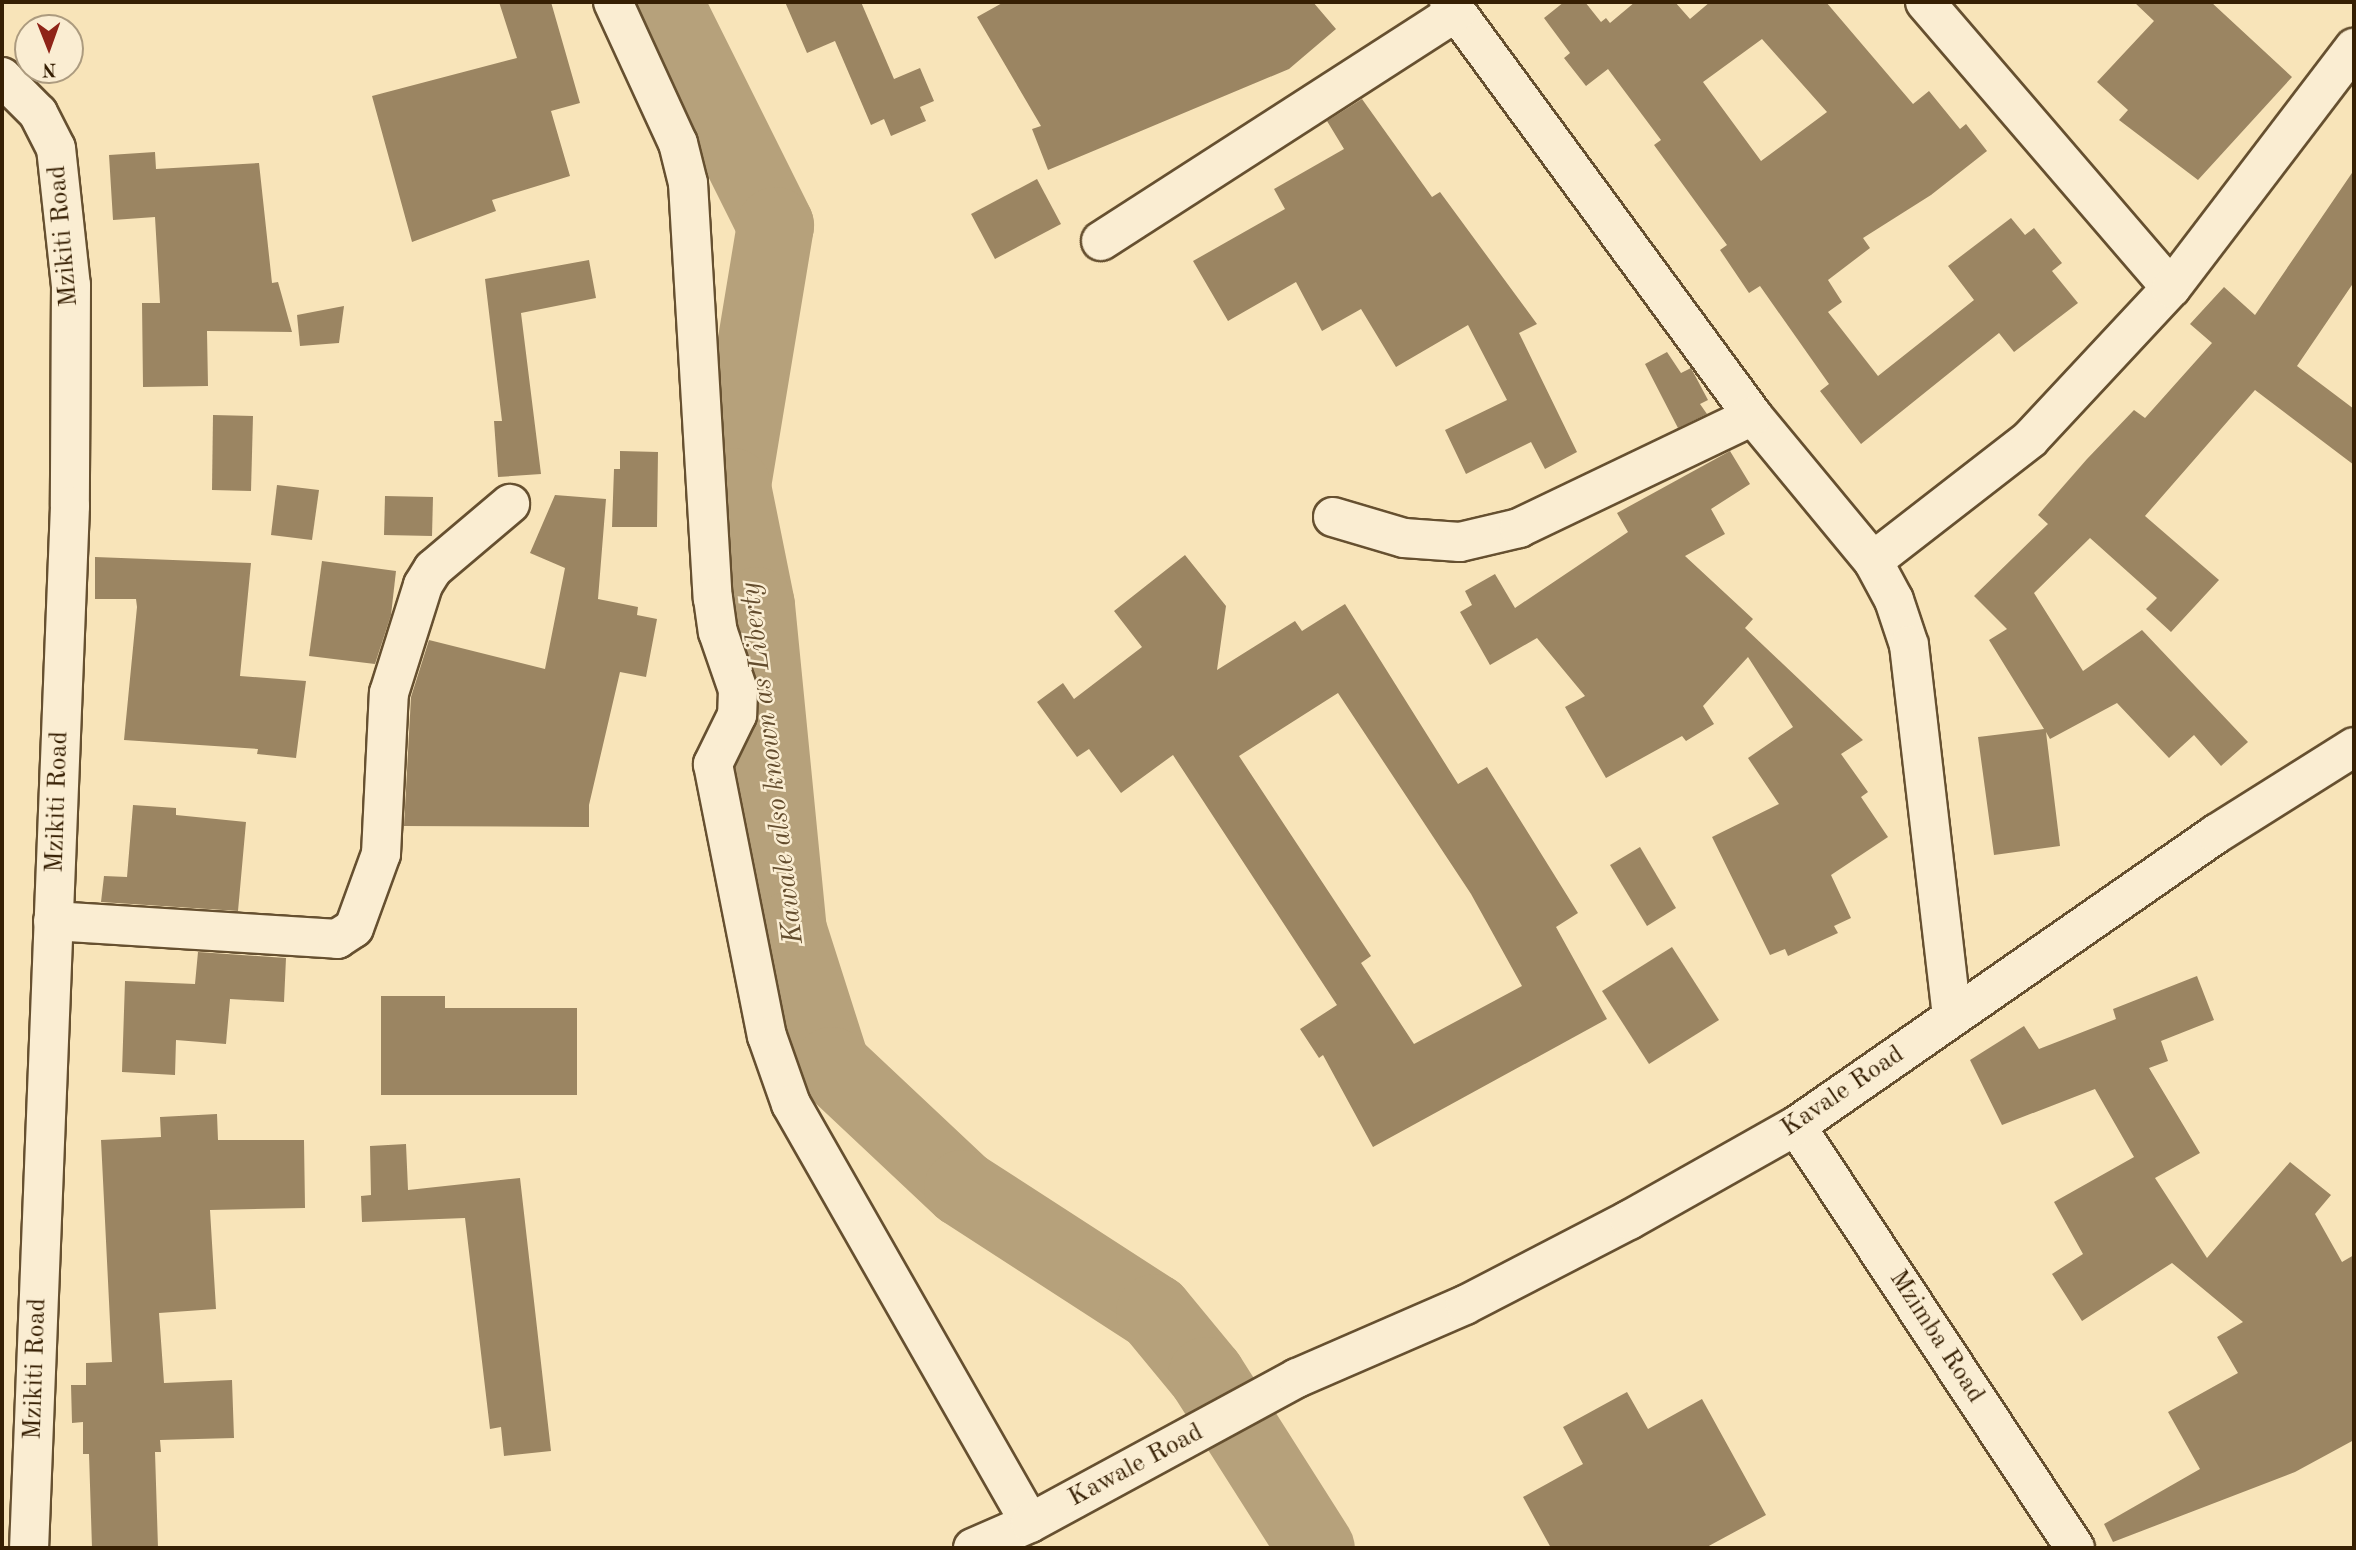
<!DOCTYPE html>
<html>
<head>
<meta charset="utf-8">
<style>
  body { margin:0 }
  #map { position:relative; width:2356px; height:1550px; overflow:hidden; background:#f8e4b9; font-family:"Old Standard TT",serif }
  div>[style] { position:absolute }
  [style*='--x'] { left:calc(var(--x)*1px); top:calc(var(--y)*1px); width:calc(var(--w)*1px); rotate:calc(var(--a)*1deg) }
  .river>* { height:77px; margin:-38.5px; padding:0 38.5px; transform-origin:38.5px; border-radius:38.5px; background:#b6a17b }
  .building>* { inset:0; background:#9b8562 }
  .roads { filter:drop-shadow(2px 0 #665030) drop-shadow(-2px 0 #665030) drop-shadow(0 2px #665030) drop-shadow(0 -2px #665030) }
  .minor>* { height:38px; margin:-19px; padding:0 19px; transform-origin:19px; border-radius:19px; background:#faedd2 }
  span { translate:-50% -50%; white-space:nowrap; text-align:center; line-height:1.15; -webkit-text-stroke:5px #faedd2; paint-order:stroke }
  .street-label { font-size:26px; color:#361f03 }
  .water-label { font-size:28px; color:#634c2d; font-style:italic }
  .frame { position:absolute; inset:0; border:4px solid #361f03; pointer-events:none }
  .north { position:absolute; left:14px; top:14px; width:70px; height:70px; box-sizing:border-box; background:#faedd2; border:2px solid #ac9b7f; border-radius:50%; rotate:179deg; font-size:19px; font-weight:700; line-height:28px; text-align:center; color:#361f03 }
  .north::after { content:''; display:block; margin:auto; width:24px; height:32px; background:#8f2418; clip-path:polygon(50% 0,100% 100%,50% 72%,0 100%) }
</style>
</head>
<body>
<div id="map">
  <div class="river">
    <i style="--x:664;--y:2;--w:249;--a:63.5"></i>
    <i style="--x:775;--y:225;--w:265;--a:99.4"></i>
    <i style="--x:732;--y:486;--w:121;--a:78.6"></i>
    <i style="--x:756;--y:605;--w:327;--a:84.4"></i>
    <i style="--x:788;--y:930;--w:142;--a:72.3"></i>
    <i style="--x:831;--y:1065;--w:180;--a:43.2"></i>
    <i style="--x:962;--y:1188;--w:229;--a:32.9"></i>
    <i style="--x:1154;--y:1312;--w:82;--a:50.5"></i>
    <i style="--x:1206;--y:1375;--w:205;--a:57.6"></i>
  </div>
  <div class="building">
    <i style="clip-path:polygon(499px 2px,551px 2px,580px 103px,551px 111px,570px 176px,492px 200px,496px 211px,412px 242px,372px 96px,517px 58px)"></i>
    <i style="clip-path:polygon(785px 2px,861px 2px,894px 79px,920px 68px,934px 101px,920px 107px,926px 121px,891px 136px,884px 119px,871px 125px,835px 41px,807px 53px)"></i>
    <i style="clip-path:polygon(1004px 2px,1313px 2px,1336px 29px,1289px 69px,1048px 170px,1032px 129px,1041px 126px,977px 17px)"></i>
    <i style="clip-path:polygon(evenodd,1564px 2px,1585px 2px,1601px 22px,1606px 18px,1610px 23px,1635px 2px,1675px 2px,1690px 19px,1710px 2px,1826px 2px,1913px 104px,1929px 91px,1960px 129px,1966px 124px,1987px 151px,1931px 195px,1863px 238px,1870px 248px,1828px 280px,1842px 302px,1828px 312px,1878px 376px,1974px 300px,1948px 266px,2011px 218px,2025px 235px,2034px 228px,2062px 263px,2052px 271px,2078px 303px,2014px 352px,1999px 333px,1861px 444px,1820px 391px,1829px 384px,1760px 286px,1749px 293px,1720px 250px,1727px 245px,1654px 145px,1661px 140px,1608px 69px,1586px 86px,1564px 58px,1570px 53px,1544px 18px,1564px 2px,1762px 39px,1827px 112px,1761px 161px,1703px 82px,1762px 39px)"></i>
    <i style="clip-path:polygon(2134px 2px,2211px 2px,2292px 77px,2198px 180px,2119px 120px,2128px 110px,2097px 82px,2154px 21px)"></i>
    <i style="clip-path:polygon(1362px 99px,1432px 197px,1440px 192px,1537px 324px,1519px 333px,1577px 452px,1545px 469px,1531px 442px,1466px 474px,1445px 430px,1507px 400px,1468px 325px,1396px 367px,1361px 309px,1322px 331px,1296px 282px,1228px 321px,1193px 261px,1285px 209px,1274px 189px,1344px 149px,1327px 121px)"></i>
    <i style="clip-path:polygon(155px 152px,156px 169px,259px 163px,272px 283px,278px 282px,292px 332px,207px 331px,208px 386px,143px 387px,142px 303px,160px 303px,155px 217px,113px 220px,109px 155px)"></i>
    <i style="clip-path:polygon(2354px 170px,2354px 282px,2297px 366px,2354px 409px,2354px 465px,2255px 390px,2145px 516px,2219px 580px,2171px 632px,2146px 609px,2157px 598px,2090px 538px,2034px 593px,2083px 671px,2142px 630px,2248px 742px,2221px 766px,2194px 735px,2169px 758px,2117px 703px,2050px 739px,2046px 732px,2060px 846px,1994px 855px,1978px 737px,2044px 729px,1989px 640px,2007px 629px,1974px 596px,2048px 524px,2038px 515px,2087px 459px,2134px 410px,2145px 418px,2212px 343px,2190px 324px,2224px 287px,2255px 315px)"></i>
    <i style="clip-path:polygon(1037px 179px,1061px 224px,995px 259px,971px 214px)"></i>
    <i style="clip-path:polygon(589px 260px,596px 298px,521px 313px,541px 474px,498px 477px,494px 421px,502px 421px,485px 279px)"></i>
    <i style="clip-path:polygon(344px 306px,339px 343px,300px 346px,297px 315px)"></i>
    <i style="clip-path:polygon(1667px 352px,1681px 373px,1691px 368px,1708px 400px,1700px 404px,1707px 414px,1678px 428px,1645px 364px)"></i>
    <i style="clip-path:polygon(213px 415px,253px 416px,251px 491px,212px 490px)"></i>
    <i style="clip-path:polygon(620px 451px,658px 452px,657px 527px,612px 527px,614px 469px,620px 469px)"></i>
    <i style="clip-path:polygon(1730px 451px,1750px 484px,1711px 509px,1725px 534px,1685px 556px,1753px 619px,1745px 628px,1863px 740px,1841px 754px,1868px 792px,1861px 797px,1888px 837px,1831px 875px,1851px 918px,1834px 926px,1838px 933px,1788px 956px,1785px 949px,1770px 955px,1712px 837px,1779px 804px,1748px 758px,1793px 727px,1748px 657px,1703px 706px,1714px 724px,1686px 741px,1682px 736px,1606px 778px,1565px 707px,1585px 696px,1537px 638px,1490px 665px,1460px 612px,1472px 605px,1465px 591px,1495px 574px,1515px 608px,1628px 532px,1617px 513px)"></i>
    <i style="clip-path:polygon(277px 485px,319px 490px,312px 540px,271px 535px)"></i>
    <i style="clip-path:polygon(555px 495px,606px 499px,598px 599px,638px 607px,637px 615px,657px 619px,646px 677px,620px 672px,589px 805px,589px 827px,404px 826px,411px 697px,429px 640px,545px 669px,565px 568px,530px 553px)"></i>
    <i style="clip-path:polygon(385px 496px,433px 497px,432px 536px,384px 535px)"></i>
    <i style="clip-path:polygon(evenodd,1185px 555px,1226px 606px,1217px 670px,1295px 621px,1302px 631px,1345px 604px,1458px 784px,1487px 767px,1578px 913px,1556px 927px,1607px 1019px,1373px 1147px,1323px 1055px,1319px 1058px,1300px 1029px,1337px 1005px,1173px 755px,1121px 793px,1089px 749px,1077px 757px,1037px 702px,1063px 683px,1074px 699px,1142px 647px,1114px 611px,1185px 555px,1338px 693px,1471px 894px,1522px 986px,1414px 1044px,1361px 963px,1371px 956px,1239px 756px,1338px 693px)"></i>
    <i style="clip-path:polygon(95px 557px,251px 563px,240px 676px,306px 681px,296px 758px,257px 754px,258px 749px,124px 740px,137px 607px,136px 599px,95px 599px)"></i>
    <i style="clip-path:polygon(322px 561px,396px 571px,391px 615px,375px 664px,309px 656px)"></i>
    <i style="clip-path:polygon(133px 805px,176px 808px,176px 815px,246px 822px,238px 911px,101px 902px,104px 876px,127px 877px)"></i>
    <i style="clip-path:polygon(1640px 847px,1676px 908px,1647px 926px,1610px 865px)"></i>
    <i style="clip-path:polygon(1672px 947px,1719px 1020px,1649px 1064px,1602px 991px)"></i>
    <i style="clip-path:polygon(198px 952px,286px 958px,284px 1002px,230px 999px,226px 1044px,176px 1040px,175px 1075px,122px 1072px,125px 981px,195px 984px)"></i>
    <i style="clip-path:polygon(2197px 976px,2214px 1020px,2161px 1041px,2168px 1061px,2149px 1068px,2200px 1153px,2155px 1178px,2207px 1258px,2290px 1162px,2331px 1195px,2315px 1214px,2342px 1262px,2354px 1255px,2354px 1440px,2295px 1472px,2113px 1542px,2104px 1524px,2200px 1469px,2168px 1412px,2238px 1373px,2217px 1337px,2243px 1322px,2172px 1263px,2082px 1321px,2052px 1274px,2083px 1254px,2054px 1202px,2134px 1157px,2095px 1089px,2002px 1125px,1970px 1060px,2024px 1026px,2039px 1049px,2116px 1019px,2113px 1009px)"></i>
    <i style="clip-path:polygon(381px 996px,445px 996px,445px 1008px,577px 1008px,577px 1095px,381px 1095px)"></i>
    <i style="clip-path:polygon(217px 1114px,218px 1140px,304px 1140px,305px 1208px,210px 1210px,216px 1309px,159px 1313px,164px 1383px,232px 1380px,234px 1438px,160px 1440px,161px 1452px,155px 1452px,158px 1548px,92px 1548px,89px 1454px,83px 1454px,83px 1422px,72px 1423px,71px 1385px,86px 1385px,86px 1363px,112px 1362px,101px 1140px,161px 1137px,160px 1117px)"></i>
    <i style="clip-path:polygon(406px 1144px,408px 1190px,520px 1178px,551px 1451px,504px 1456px,501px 1427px,490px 1429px,465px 1218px,362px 1222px,361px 1196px,371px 1195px,370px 1146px)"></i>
    <i style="clip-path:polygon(1627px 1392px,1648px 1429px,1702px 1399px,1766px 1515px,1705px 1548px,1551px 1548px,1523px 1497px,1583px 1464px,1563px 1427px)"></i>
  </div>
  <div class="roads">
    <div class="minor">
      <i style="--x:613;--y:2;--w:155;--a:65.3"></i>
      <i style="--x:678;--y:143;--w:41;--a:76"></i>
      <i style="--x:688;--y:183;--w:416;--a:86.6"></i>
      <i style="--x:713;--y:598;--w:34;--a:82"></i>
      <i style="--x:718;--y:632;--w:61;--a:71"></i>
      <i style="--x:738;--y:690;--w:25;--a:92"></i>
      <i style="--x:737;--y:715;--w:55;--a:116.1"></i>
      <i style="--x:713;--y:764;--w:277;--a:78.8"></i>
      <i style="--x:767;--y:1036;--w:72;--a:70.6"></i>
      <i style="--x:791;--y:1104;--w:482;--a:60.3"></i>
      <i style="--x:1449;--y:2;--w:514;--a:53.71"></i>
      <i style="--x:1753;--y:416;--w:188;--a:50.4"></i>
      <i style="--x:1873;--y:561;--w:44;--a:61.7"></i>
      <i style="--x:1894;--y:600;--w:47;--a:71.6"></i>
      <i style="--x:1909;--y:645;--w:374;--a:83.4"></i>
      <i style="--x:1925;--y:2;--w:377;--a:49.3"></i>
      <i style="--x:2;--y:77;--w:51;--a:45"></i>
      <i style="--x:38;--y:113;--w:39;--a:63"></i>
      <i style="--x:56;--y:148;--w:138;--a:83.8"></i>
      <i style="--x:71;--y:285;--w:221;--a:90.3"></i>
      <i style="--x:70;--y:506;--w:1043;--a:92.25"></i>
      <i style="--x:1101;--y:241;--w:422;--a:-32.8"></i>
      <i style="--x:1333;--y:517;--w:74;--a:16.5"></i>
      <i style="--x:1404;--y:538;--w:56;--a:4.1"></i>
      <i style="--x:1460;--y:542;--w:61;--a:-13.3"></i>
      <i style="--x:1519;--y:528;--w:259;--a:-25.6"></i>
      <i style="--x:1873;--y:561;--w:199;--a:-37.8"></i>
      <i style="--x:2030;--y:439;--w:207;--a:-47"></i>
      <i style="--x:2171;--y:288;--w:302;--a:-52.7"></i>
      <i style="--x:53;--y:921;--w:285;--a:3.6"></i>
      <i style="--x:337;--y:939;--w:20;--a:-33"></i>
      <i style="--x:354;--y:928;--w:79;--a:-70"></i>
      <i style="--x:381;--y:854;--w:161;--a:-87.2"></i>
      <i style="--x:389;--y:693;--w:113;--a:-72.5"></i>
      <i style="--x:423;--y:585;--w:19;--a:-58"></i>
      <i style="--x:433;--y:569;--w:101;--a:-40.2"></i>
      <i style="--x:1796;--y:1126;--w:506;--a:56.53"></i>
      <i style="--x:973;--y:1548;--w:62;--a:-23.7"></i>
      <i style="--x:1030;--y:1523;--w:304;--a:-28.5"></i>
      <i style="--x:1297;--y:1378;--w:183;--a:-23.5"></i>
      <i style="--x:1465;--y:1305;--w:185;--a:-27.4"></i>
      <i style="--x:1629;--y:1220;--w:192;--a:-29.4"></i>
      <i style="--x:1796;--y:1126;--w:512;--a:-34.81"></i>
      <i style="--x:2216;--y:834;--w:163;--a:-32.2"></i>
    </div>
  </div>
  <div class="street-label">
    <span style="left:64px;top:236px;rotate:-95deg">Mzikiti Road</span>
    <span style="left:58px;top:802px;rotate:-88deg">Mzikiti Road</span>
    <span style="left:1843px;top:1092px;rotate:-34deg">Kavale Road</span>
    <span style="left:1936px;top:1337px;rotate:57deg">Mzimba Road</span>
    <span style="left:36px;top:1369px;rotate:-88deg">Mzikiti Road</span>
    <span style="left:1136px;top:1466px;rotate:-28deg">Kawale Road</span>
  </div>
  <div class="water-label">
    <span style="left:773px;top:763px;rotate:-97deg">Kawale also known as Liberty</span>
  </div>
  <div class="frame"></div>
  <div class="north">N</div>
</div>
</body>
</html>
